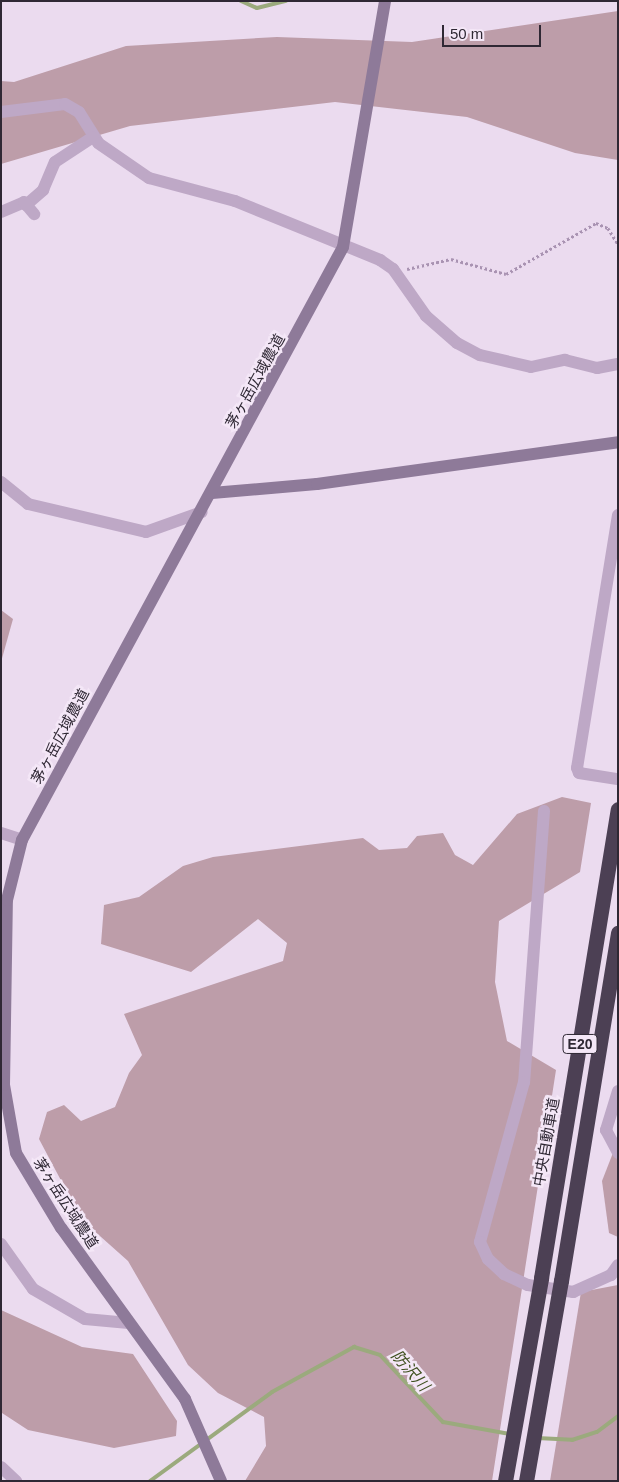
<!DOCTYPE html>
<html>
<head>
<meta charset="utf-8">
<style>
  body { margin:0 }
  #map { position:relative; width:619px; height:1482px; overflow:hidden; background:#ebdbef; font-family:Arial,"Noto Sans JP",sans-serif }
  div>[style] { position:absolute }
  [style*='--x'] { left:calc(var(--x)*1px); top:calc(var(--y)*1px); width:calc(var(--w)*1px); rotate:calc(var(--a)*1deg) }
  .green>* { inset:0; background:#bd9da9 }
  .stream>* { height:4px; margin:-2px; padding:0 2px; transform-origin:2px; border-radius:2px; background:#9baa7d }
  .path>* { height:2.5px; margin-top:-1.25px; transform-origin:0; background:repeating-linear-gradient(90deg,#a993b2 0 2.5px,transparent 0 5px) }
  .street>* { height:12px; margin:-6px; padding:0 6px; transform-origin:6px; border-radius:6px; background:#bea8c6 }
  .secondary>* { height:12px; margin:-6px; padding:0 6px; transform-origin:6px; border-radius:6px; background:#8e7a99 }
  .highway>* { height:15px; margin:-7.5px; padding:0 7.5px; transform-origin:7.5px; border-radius:7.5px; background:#4c4054 }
  .highway-bridge>* { height:15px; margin:-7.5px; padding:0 7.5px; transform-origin:7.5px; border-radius:7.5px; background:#4c4054 }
  span { translate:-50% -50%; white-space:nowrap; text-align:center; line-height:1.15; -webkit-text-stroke:5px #f4e7f7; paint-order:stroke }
  .shield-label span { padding:1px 4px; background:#f4e7f7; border:1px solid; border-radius:4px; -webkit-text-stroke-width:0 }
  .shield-label { font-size:14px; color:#2f2834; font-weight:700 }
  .street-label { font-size:15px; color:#2f2834 }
  .water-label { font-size:16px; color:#405121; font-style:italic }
  .frame { position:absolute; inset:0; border:2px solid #2f2834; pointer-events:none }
  .scale { position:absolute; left:442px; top:25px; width:99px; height:22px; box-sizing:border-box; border:2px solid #2f2834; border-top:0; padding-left:6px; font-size:15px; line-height:18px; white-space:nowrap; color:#2f2834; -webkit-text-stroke:4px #f4e7f7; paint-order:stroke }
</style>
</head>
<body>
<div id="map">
  <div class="green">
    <i style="clip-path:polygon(618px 11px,618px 160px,575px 153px,467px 117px,335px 102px,130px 126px,1px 164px,1px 81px,14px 82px,126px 46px,277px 37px,412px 42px)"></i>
    <i style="clip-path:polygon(1px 610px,13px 619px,1px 662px)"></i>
    <i style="clip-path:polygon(562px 797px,591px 803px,580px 872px,499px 921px,495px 982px,507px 1041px,556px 1070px,492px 1481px,245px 1481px,266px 1446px,264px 1417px,218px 1393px,188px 1365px,128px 1261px,82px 1220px,39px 1139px,47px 1112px,64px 1105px,81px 1121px,115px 1107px,129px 1073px,142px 1055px,124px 1014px,283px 961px,287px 943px,258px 919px,191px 972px,101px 944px,104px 905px,139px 897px,183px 866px,213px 857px,363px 838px,379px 850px,407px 848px,417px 836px,443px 833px,455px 855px,473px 865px,517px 814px)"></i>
    <i style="clip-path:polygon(618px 1140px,618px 1237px,609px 1233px,602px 1181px)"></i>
    <i style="clip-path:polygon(618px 1285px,618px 1481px,550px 1481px,581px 1292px)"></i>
    <i style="clip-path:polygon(1px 1310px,82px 1347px,133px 1354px,177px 1421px,176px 1436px,114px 1448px,28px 1430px,2px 1413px)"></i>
  </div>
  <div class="stream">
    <i style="--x:241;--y:1;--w:17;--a:24"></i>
    <i style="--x:257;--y:8;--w:30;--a:-14"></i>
    <i style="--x:537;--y:1438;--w:35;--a:3"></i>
    <i style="--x:572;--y:1440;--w:26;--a:-18"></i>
    <i style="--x:597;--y:1432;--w:26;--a:-37"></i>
    <i style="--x:150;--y:1481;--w:151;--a:-36.1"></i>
    <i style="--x:272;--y:1392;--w:94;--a:-28.8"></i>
    <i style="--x:354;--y:1347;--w:27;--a:17"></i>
    <i style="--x:380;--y:1355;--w:92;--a:46.8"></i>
    <i style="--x:443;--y:1422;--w:68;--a:10.2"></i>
  </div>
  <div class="path">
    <i style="--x:407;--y:269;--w:45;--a:-12.8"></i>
    <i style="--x:451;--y:259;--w:57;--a:15.3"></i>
    <i style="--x:506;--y:274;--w:103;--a:-29.5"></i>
    <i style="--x:596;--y:223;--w:13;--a:23"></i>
    <i style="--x:608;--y:228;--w:19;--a:58"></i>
  </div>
  <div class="street">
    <i style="--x:1;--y:112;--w:64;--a:-7.1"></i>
    <i style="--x:65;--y:104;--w:16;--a:30"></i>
    <i style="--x:79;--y:112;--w:36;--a:58"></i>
    <i style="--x:98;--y:143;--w:62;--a:34.5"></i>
    <i style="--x:149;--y:178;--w:89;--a:15"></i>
    <i style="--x:235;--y:201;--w:157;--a:22.1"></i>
    <i style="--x:380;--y:260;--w:16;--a:35"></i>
    <i style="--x:393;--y:269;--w:57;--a:54.9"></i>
    <i style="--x:426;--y:316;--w:41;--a:41.1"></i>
    <i style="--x:457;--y:343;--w:26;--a:28"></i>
    <i style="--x:480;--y:355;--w:52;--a:13.2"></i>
    <i style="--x:531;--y:367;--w:35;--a:-12"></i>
    <i style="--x:565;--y:360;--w:33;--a:14"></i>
    <i style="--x:597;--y:368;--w:21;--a:-11"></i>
    <i style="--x:26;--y:205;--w:23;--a:-41"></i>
    <i style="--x:43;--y:190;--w:30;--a:-67"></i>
    <i style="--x:55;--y:162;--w:45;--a:-33.3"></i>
    <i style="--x:1;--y:212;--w:25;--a:-23"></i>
    <i style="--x:24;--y:202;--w:16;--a:50"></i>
    <i style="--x:1;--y:482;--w:35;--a:39"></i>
    <i style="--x:28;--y:504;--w:121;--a:13.3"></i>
    <i style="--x:146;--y:532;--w:59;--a:-19.7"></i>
    <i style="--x:618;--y:515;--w:256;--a:99.2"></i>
    <i style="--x:577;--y:768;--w:5;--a:68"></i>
    <i style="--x:579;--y:773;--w:39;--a:9"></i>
    <i style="--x:544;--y:811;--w:272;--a:94.2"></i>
    <i style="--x:524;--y:1082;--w:166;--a:105.4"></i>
    <i style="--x:480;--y:1242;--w:19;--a:65"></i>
    <i style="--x:488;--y:1259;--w:22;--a:43"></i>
    <i style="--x:504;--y:1274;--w:26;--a:25"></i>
    <i style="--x:528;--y:1285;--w:46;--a:8.8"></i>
    <i style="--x:573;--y:1292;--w:42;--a:-24.1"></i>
    <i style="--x:611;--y:1275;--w:12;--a:-55"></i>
    <i style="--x:1;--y:833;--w:22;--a:18"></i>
    <i style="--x:618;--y:1091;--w:41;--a:107.1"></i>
    <i style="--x:606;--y:1130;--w:26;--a:62"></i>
    <i style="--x:1;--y:1244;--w:55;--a:54.6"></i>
    <i style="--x:33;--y:1289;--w:60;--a:30"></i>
    <i style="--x:85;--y:1319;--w:44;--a:5.2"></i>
    <i style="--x:1;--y:1467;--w:21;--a:43"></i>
  </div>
  <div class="secondary">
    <i style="--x:212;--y:493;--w:105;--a:-4.9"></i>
    <i style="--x:317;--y:484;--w:304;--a:-7.9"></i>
    <i style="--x:221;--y:1481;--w:90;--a:-113.7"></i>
    <i style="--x:185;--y:1399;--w:211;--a:-125.9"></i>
    <i style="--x:61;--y:1228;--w:87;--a:-121"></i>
    <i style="--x:16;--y:1153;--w:69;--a:-100"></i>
    <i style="--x:4;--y:1085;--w:185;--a:-89.1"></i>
    <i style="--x:7;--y:900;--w:62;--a:-76"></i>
    <i style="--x:22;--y:840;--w:674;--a:-61.57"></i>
    <i style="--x:343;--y:247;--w:250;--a:-80.3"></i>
  </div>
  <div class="highway">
    <i style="--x:541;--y:1278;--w:475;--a:-80.7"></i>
    <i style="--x:561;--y:1281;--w:353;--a:-80.7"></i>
  </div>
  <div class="highway-bridge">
    <i style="--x:505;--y:1481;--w:206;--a:-79.9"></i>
    <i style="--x:526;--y:1481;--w:203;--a:-80.1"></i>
  </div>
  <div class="shield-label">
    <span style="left:580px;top:1044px">E20</span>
  </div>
  <div class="street-label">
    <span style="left:255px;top:381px;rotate:-61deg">茅ヶ岳広域農道</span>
    <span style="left:60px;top:736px;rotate:-62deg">茅ヶ岳広域農道</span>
    <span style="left:546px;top:1142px;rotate:-80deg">中央自動車道</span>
    <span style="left:66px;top:1203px;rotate:57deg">茅ヶ岳広域農道</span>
  </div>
  <div class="water-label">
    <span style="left:410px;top:1371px;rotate:49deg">防沢川</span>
  </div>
  <div class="frame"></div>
  <div class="scale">50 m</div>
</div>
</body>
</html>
